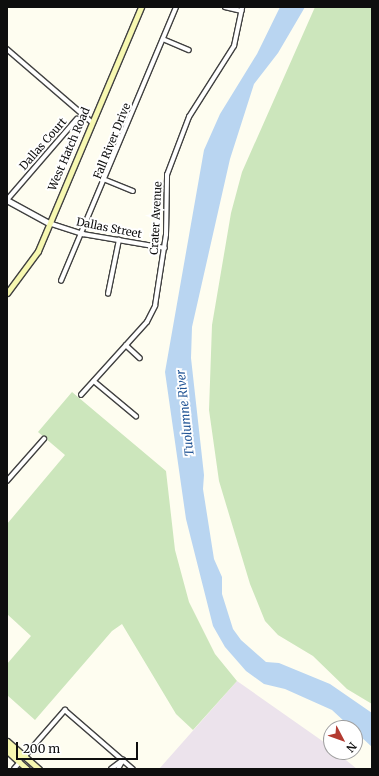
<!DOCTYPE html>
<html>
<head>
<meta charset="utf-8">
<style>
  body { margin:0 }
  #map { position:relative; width:379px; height:776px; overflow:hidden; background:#fefdf0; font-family:Merriweather,serif }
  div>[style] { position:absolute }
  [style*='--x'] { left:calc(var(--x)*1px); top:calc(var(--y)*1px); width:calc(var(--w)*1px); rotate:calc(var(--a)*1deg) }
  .industrial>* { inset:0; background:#ece3ec }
  .green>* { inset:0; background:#cce6bc }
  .water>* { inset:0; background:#b9d5f1 }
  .roads { filter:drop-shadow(1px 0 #414141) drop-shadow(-1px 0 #414141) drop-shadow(0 1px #414141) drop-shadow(0 -1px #414141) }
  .minor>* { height:3.5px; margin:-1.75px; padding:0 1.75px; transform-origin:1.75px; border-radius:1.75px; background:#fff }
  .tertiary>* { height:4.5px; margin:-2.25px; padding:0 2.25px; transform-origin:2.25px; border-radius:2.25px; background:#fff }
  .secondary>* { height:5px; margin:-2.5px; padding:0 2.5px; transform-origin:2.5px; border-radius:2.5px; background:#f7f8b1 }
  span { translate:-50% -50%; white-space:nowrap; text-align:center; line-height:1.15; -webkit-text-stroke:4px #fff; paint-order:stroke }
  .street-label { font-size:11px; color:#0e0e0e }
  .water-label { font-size:12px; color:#215495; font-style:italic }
  .frame { position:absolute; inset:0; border:8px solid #0e0e0e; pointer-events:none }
  .north { position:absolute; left:323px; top:720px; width:40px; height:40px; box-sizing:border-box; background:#fff; border:1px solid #9f9f9f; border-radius:50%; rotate:131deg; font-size:11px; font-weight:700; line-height:16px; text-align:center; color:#0e0e0e }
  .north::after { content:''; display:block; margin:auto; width:14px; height:18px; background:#b33b31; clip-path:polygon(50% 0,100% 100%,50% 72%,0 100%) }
  .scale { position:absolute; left:16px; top:742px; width:122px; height:18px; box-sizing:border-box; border:2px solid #0e0e0e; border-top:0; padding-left:5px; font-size:12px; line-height:14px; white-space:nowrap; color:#0e0e0e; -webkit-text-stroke:3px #fff; paint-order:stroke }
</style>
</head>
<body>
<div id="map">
  <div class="industrial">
    <i style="clip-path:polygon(237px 681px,321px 740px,331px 748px,331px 752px,336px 752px,357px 769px,159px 769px)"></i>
  </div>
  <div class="green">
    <i style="clip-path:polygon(315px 7px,372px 7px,372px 704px,347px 689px,313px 656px,278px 635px,265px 621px,250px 584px,219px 481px,209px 410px,212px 325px,231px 213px,242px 172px)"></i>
    <i style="clip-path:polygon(72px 392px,166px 471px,175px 550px,189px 602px,215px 654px,237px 681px,193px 730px,176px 714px,122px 624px,112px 631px,35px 720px,7px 695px,7px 664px,31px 636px,7px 614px,7px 524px,65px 455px,38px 432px)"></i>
  </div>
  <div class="water">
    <i style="clip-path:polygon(280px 7px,305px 7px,278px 53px,254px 84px,230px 159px,192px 327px,191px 358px,204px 475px,203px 489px,214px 559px,222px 577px,222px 594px,233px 629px,241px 640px,266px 662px,279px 663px,330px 684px,372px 713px,372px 747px,332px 710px,285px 689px,264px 684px,246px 671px,225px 647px,213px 626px,186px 519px,165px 372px,204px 150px,220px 114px,257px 54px)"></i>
  </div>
  <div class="roads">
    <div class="minor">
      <i style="--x:225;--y:7;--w:17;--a:13"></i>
      <i style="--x:163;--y:39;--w:28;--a:23"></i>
      <i style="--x:7;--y:49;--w:112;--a:40.7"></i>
      <i style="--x:106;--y:180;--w:29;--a:22"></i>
      <i style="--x:7;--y:200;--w:107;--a:-49.2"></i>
      <i style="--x:49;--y:223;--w:36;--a:18"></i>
      <i style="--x:83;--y:234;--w:83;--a:9.7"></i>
      <i style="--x:61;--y:281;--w:297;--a:-67.2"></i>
      <i style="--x:108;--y:294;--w:55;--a:-78.5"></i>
      <i style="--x:126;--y:345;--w:19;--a:43"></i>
      <i style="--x:94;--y:381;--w:55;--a:39.8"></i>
      <i style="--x:81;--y:395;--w:98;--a:-47.9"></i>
      <i style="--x:147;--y:322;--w:18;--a:-63"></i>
      <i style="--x:155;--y:306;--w:72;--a:-81.2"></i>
      <i style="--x:166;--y:235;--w:60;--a:-89"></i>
      <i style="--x:167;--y:175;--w:62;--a:-69.2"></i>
      <i style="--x:189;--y:117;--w:84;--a:-57.6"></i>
      <i style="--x:234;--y:46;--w:40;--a:-78"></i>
      <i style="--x:7;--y:481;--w:56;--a:-48.6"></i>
      <i style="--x:25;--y:756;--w:61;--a:-49"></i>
      <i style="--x:65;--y:710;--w:90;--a:40.9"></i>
      <i style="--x:14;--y:769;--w:9;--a:-49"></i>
      <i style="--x:111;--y:769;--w:15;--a:-37"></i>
      <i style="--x:118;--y:769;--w:10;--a:-61"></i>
    </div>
    <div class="tertiary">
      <i style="--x:7;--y:200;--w:48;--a:28.7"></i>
    </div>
    <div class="secondary">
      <i style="--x:7;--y:293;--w:52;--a:-53.6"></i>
      <i style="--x:38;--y:251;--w:265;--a:-67.1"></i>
      <i style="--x:7;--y:741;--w:43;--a:41.2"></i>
      <i style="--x:7;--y:746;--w:15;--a:42"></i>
      <i style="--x:18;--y:756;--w:7;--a:0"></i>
      <i style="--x:7;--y:751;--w:27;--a:42"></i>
    </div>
  </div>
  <div class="street-label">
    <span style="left:112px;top:141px;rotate:-68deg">Fall River Drive</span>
    <span style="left:43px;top:144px;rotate:-49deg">Dallas Court</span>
    <span style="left:69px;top:149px;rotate:-67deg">West Hatch Road</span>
    <span style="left:156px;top:218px;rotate:-87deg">Crater Avenue</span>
    <span style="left:109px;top:228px;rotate:11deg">Dallas Street</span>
  </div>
  <div class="water-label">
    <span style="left:185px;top:413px;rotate:-96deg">Tuolumne River</span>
  </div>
  <div class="frame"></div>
  <div class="north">N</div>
  <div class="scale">200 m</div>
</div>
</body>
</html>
